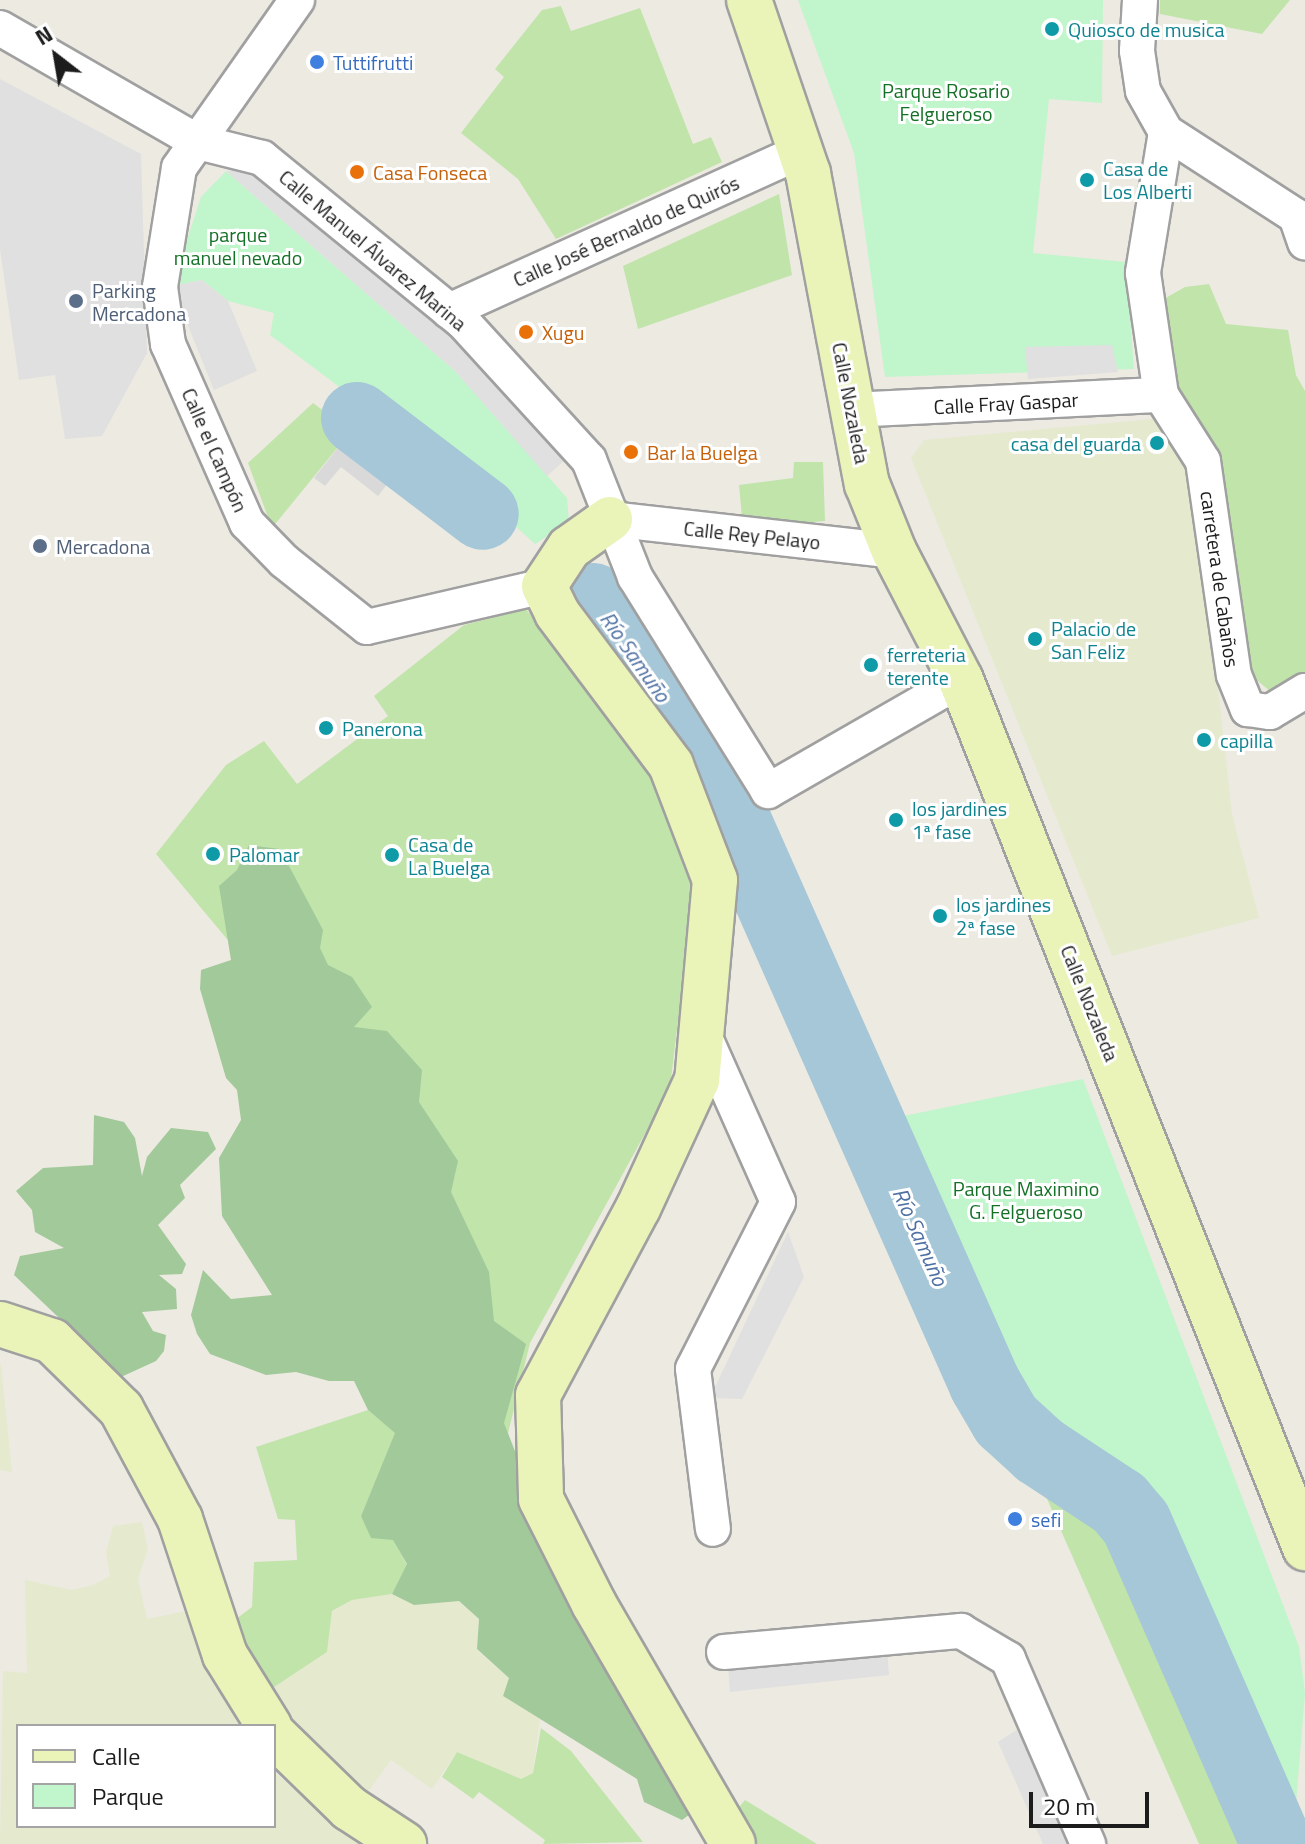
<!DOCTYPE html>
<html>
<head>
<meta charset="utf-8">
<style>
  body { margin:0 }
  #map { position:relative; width:1305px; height:1844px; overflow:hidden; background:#edeae2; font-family:"Titillium Web",sans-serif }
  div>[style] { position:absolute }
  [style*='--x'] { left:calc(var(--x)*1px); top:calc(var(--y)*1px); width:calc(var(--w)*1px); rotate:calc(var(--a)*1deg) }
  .residential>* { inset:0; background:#dad9d9 }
  .farmland>* { inset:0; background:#e5eace }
  .grass>* { inset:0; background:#c1e4ab }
  .forest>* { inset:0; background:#a2c99a }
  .park>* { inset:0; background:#c1f5cb }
  .parking>* { inset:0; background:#e0e0e0 }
  .river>* { height:72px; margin:-36px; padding:0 36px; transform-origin:36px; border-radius:36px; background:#a5c7d7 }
  .roads { filter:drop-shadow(2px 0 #a0a0a0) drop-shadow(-2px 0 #a0a0a0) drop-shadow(0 2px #a0a0a0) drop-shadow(0 -2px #a0a0a0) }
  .street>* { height:34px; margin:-17px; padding:0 17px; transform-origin:17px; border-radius:17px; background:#fff }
  .secondary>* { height:44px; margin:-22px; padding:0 22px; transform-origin:22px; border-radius:22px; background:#eaf4b9 }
  .dots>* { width:22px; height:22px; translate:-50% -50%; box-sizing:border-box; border:4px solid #fff; border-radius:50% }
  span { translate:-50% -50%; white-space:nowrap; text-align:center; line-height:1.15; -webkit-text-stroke:6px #fff; paint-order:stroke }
  .culture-label { font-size:20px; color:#0d838f }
  .left { translate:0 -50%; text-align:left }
  .right { translate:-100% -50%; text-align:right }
  .shop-label { font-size:20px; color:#366cbe }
  .park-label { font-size:20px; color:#137125 }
  .food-label { font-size:20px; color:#c56008 }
  .street-label { font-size:20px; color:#1c1c1c }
  .service-label { font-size:20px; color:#4e5e75 }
  .water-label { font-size:22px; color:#5071a4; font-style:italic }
  .legend { position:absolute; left:16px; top:1724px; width:260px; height:104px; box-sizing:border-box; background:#fff; border:2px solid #a4a4a4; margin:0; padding:10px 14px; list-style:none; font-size:24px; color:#1c1c1c }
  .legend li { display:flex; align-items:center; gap:16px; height:40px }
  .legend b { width:40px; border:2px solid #a4a4a4 }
  .north { position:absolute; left:16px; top:16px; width:80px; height:80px; -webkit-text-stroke:6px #fff; paint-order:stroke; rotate:329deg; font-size:22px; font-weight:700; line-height:32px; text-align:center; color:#1c1c1c }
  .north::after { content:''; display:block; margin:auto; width:28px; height:36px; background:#1c1c1c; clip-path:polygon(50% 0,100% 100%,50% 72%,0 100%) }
  .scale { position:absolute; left:1029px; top:1792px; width:120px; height:36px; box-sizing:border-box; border:4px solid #1c1c1c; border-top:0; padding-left:10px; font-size:24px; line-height:28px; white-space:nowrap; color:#1c1c1c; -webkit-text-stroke:6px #fff; paint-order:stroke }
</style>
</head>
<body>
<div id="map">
  <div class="residential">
    <i style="clip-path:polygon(351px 431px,402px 465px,378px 496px,341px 467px,325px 486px,314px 478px)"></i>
  </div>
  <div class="farmland">
    <i style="clip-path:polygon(1163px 418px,1193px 464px,1232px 814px,1259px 918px,1112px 956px,911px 458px,924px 440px)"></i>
    <i style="clip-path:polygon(0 1365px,1px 1365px,12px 1472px,0 1470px)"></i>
    <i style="clip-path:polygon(142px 1522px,148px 1549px,138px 1579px,147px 1619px,191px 1610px,242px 1726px,18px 1726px,18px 1826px,274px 1826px,274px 1772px,359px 1844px,0 1844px,3px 1671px,27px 1673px,25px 1580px,72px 1590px,93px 1585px,110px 1576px,106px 1552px,113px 1526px)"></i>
    <i style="clip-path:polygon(392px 1594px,414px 1605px,458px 1601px,479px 1619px,477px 1650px,509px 1678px,503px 1696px,540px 1718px,533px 1773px,521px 1780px,457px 1752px,432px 1789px,391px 1760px,365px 1796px,314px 1756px,265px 1693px,327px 1652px,332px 1612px,352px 1600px)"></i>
  </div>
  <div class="grass">
    <i style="clip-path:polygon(1160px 0,1290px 0,1262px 34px,1160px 14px)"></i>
    <i style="clip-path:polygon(561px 6px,571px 31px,640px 8px,693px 144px,711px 137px,722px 162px,556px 239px,518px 179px,461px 133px,504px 77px,495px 69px,542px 10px)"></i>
    <i style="clip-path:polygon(779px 194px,792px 275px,638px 329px,623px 266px)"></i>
    <i style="clip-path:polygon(1209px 284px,1226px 324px,1288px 330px,1296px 375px,1305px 391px,1305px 675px,1271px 692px,1253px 677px,1245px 661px,1170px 388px,1162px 300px,1185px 287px)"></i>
    <i style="clip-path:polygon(313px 403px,351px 431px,272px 528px,248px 463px)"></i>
    <i style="clip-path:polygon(794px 462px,823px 462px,825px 521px,743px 528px,739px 485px,793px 478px)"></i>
    <i style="clip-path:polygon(526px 609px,652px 774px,691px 865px,693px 894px,670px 1088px,530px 1343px,504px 1450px,252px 969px,156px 854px,226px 765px,264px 741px,297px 784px,388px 716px,374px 696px,464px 625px)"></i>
    <i style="clip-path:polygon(368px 1410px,396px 1433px,361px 1516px,393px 1539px,407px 1565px,392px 1594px,352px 1600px,332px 1611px,327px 1652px,265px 1693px,232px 1622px,252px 1607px,254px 1562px,297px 1560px,295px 1520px,278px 1519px,256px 1447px)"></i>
    <i style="clip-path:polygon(1033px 1467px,1126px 1511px,1275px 1844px,1199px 1844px)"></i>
    <i style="clip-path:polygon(541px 1728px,571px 1751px,643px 1842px,543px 1844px,545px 1840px,479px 1792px,473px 1799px,442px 1777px,457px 1752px,521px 1779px,533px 1773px)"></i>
    <i style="clip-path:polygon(745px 1800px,817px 1844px,757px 1844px,735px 1812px)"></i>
  </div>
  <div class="forest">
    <i style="clip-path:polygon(249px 845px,280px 849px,323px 930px,320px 948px,328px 965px,352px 977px,372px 1007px,354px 1027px,387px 1031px,422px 1070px,419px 1102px,458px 1161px,451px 1192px,489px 1272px,494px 1321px,526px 1344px,504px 1423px,554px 1551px,693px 1812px,682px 1820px,644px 1802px,637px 1779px,503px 1696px,509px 1678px,477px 1649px,479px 1619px,459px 1601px,414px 1605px,392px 1594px,407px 1564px,393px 1540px,371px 1538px,361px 1516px,395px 1433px,368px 1410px,354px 1381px,329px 1381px,296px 1372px,266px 1375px,210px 1354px,197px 1334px,191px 1315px,203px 1270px,231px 1299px,272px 1295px,222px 1216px,219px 1158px,241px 1120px,237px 1090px,226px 1078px,200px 989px,201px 970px,231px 960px,219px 886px,237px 870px)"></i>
    <i style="clip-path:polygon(94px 1115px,124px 1122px,135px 1138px,142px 1176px,147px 1157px,171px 1128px,208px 1132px,216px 1149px,180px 1185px,185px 1198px,158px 1225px,186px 1264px,182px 1274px,159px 1275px,176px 1289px,177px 1309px,142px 1312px,153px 1331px,166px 1335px,164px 1351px,156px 1361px,121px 1377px,14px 1275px,20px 1256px,64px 1248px,35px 1232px,32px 1210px,16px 1191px,43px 1168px,93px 1165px)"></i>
  </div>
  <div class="park">
    <i style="clip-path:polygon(798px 0,1103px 0,1102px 103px,1049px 99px,1033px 253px,1126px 262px,1134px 369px,885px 377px,854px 153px)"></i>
    <i style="clip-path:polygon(226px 171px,455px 371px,567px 498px,569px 522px,535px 544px,469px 484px,270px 335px,274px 313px,228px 301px,202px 280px,172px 286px,201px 197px)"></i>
    <i style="clip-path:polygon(1083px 1079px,1299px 1647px,1305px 1693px,1294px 1828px,1151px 1486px,1042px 1438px,1007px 1401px,884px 1120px)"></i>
  </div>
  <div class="parking">
    <i style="clip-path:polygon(0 79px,141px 154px,147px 353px,102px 436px,65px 439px,55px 375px,19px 380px,0 249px)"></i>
    <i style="clip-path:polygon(252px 168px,466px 348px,567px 458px,547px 476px,455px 371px,226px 171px)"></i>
    <i style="clip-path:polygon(202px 280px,228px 301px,257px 371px,214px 390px,172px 286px)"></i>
    <i style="clip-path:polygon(1112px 345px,1118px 372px,1028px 379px,1025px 347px)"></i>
    <i style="clip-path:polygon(788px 1232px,804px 1277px,742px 1399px,710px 1398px)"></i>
    <i style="clip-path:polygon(887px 1649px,889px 1675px,730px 1692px,728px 1665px)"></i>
    <i style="clip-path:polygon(1024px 1725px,1075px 1844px,1043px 1844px,998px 1742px)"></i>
  </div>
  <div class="river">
    <i style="--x:357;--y:418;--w:158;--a:37.3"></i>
    <i style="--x:593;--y:599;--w:38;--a:48"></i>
    <i style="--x:618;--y:627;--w:184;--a:57.2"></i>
    <i style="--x:718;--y:782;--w:659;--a:66.08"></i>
    <i style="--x:985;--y:1384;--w:42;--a:59.7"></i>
    <i style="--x:1006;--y:1420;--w:46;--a:42.4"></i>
    <i style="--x:1040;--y:1451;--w:95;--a:33.4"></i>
    <i style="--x:1119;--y:1503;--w:26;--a:50"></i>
    <i style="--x:1136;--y:1523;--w:351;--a:66.3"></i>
  </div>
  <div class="roads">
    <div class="street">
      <i style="--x:297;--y:0;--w:205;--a:125.1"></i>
      <i style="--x:179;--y:168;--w:121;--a:99.1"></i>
      <i style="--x:160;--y:287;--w:58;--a:82"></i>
      <i style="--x:168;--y:344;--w:196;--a:66.2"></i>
      <i style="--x:247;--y:523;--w:53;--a:45.8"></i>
      <i style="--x:284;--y:561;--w:106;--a:38.5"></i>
      <i style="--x:367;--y:627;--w:182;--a:-13"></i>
      <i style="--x:1140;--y:0;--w:51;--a:93.4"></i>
      <i style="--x:1137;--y:51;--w:40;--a:81.5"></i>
      <i style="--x:1143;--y:91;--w:47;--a:60.7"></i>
      <i style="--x:1166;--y:132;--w:155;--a:32.9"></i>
      <i style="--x:1296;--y:216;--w:28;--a:71"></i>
      <i style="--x:0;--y:28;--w:228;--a:29.9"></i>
      <i style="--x:198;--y:142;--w:66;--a:14"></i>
      <i style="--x:262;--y:158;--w:261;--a:39.2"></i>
      <i style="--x:464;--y:323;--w:185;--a:47.6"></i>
      <i style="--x:589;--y:460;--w:126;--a:68.5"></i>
      <i style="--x:635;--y:577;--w:252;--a:58.1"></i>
      <i style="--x:768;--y:791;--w:223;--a:-29.9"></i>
      <i style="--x:1166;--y:132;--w:143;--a:99.3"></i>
      <i style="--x:1143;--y:273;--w:123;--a:81.6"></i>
      <i style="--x:1161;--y:395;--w:78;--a:57.5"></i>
      <i style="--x:1203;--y:461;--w:216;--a:81.8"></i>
      <i style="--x:1234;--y:675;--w:37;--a:68"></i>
      <i style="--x:1248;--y:709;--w:22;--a:8"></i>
      <i style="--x:1270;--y:712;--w:41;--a:-31"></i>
      <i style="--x:449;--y:311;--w:388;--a:-24.4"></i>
      <i style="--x:852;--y:410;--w:309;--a:-2.8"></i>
      <i style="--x:610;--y:519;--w:286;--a:6.4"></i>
      <i style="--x:701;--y:1029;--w:189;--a:66"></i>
      <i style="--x:778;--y:1202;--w:187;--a:117"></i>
      <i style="--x:693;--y:1369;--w:161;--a:82.9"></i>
      <i style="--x:724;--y:1652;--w:238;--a:-5.1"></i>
      <i style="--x:961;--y:1631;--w:55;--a:30.8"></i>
      <i style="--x:1008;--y:1659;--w:202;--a:66.6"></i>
    </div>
    <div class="secondary">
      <i style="--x:749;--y:0;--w:183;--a:71.2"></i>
      <i style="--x:808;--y:173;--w:317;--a:79.3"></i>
      <i style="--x:867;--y:484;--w:72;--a:68.1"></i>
      <i style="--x:894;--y:551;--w:145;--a:62.6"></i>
      <i style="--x:961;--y:680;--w:934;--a:68.38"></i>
      <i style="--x:610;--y:519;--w:50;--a:144.7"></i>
      <i style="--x:569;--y:548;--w:45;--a:123.3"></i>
      <i style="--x:544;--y:586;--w:30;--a:64"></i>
      <i style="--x:557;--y:613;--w:190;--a:53.1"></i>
      <i style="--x:671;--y:765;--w:123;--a:69.1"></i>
      <i style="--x:715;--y:880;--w:201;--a:95.1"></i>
      <i style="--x:697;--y:1080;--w:141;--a:114.7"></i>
      <i style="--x:638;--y:1208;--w:212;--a:118.1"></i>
      <i style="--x:538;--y:1395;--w:104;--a:88.3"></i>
      <i style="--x:541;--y:1499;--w:118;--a:63.2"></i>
      <i style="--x:594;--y:1604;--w:277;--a:59.9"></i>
      <i style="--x:0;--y:1324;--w:55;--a:18.1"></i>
      <i style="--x:52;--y:1341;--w:97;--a:44.6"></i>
      <i style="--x:121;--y:1409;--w:125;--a:61.8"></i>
      <i style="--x:180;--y:1519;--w:143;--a:71.7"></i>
      <i style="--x:225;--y:1655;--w:84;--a:58.2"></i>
      <i style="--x:274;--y:1735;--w:105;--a:44.2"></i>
      <i style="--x:349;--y:1808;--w:66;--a:33.2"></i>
    </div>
  </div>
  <div class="dots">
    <i style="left:1052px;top:29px;background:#0f9aa8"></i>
    <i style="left:317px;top:62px;background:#3f7fe0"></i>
    <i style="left:357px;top:172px;background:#e8710a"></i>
    <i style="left:1087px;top:180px;background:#0f9aa8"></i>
    <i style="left:76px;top:301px;background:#5c6f8a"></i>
    <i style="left:526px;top:332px;background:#e8710a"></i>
    <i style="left:1157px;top:443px;background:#0f9aa8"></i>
    <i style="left:631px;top:452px;background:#e8710a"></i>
    <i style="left:40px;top:546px;background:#5c6f8a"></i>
    <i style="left:1035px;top:639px;background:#0f9aa8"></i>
    <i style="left:871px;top:665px;background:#0f9aa8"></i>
    <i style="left:326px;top:728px;background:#0f9aa8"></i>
    <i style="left:1204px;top:740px;background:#0f9aa8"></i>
    <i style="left:896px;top:820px;background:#0f9aa8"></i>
    <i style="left:213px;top:854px;background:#0f9aa8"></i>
    <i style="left:392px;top:855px;background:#0f9aa8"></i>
    <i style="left:940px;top:916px;background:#0f9aa8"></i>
    <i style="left:1015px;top:1519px;background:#3f7fe0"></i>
  </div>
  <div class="culture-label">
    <span class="left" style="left:1068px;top:29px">Quiosco de musica</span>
    <span class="left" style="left:1103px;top:180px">Casa de<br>Los Alberti</span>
    <span class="right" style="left:1141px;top:443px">casa del guarda</span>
    <span class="left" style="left:1051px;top:640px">Palacio de<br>San Feliz</span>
    <span class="left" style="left:887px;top:666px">ferreteria<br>terente</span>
    <span class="left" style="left:342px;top:728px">Panerona</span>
    <span class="left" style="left:1220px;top:740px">capilla</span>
    <span class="left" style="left:912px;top:820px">los jardines<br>1ª fase</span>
    <span class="left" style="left:408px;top:856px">Casa de<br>La Buelga</span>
    <span class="left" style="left:229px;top:854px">Palomar</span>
    <span class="left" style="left:956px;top:916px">los jardines<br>2ª fase</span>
  </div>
  <div class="shop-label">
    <span class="left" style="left:333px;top:62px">Tuttifrutti</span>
    <span class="left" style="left:1031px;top:1519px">sefi</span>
  </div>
  <div class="park-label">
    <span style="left:946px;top:102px">Parque Rosario<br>Felgueroso</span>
    <span style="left:238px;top:246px">parque<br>manuel nevado</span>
    <span style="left:1026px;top:1200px">Parque Maximino<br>G. Felgueroso</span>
  </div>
  <div class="food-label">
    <span class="left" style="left:373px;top:172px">Casa Fonseca</span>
    <span class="left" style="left:542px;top:332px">Xugu</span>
    <span class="left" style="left:647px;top:452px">Bar la Buelga</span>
  </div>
  <div class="street-label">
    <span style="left:626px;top:231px;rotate:-24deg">Calle José Bernaldo de Quirós</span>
    <span style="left:373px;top:250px;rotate:40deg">Calle Manuel Álvarez Marina</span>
    <span style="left:851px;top:403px;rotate:79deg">Calle Nozaleda</span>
    <span style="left:1006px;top:403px;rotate:-3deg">Calle Fray Gaspar</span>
    <span style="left:215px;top:450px;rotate:66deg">Calle el Campón</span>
    <span style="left:752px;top:535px;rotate:6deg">Calle Rey Pelayo</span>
    <span style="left:1220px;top:579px;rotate:82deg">carretera de Cabaños</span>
    <span style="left:1090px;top:1003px;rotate:68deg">Calle Nozaleda</span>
  </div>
  <div class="service-label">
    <span class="left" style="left:92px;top:302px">Parking<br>Mercadona</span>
    <span class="left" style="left:56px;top:546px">Mercadona</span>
  </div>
  <div class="water-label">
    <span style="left:635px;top:657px;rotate:55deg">Río Samuño</span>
    <span style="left:920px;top:1237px;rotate:66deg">Río Samuño</span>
  </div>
  <ul class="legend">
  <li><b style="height:10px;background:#eaf4b9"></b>Calle</li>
  <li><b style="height:22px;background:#c1f5cb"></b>Parque</li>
  </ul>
  <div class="north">N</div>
  <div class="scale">20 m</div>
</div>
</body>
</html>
